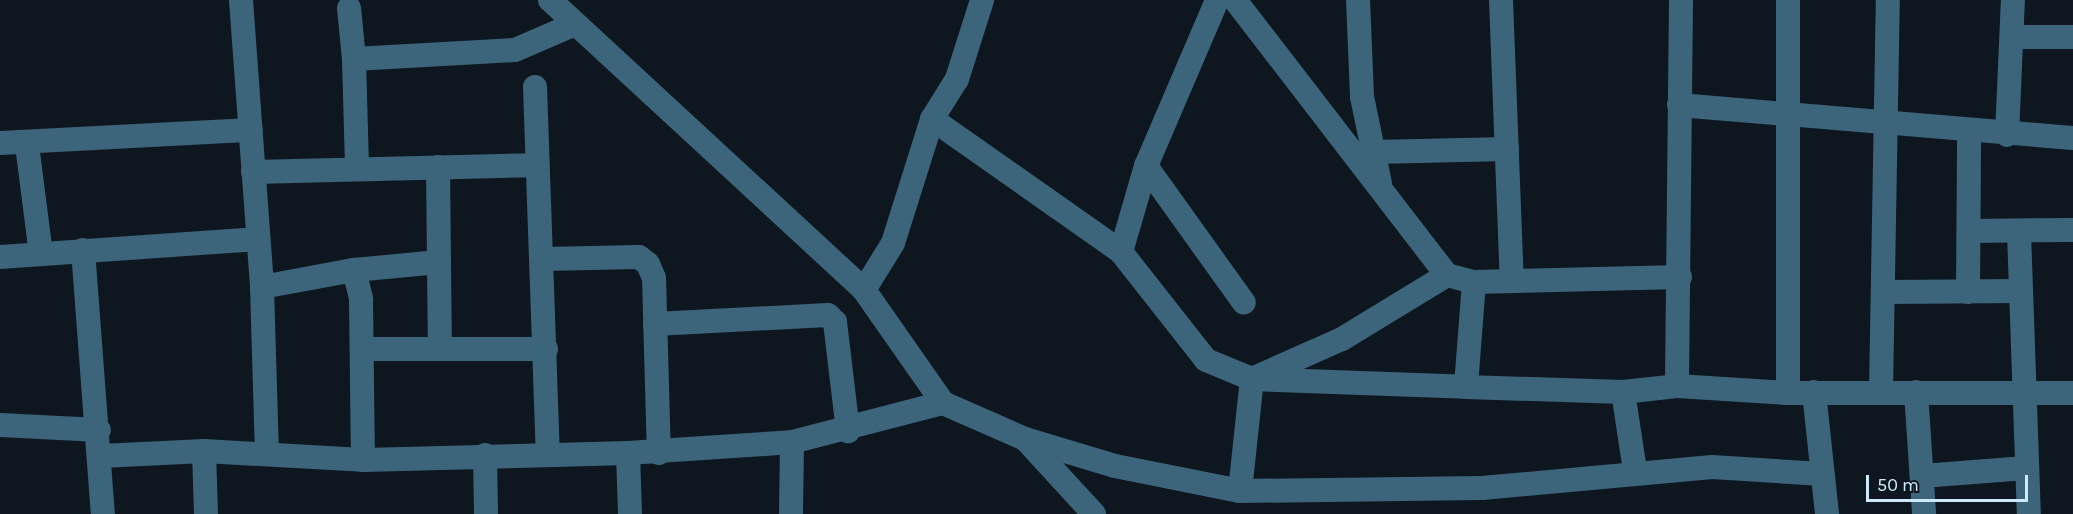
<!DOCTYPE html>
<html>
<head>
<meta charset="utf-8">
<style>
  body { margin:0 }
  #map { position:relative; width:2073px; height:514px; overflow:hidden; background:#0e171f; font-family:Karla,sans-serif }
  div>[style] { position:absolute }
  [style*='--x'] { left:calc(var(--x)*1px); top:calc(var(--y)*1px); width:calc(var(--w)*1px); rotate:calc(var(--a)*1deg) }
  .minor>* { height:24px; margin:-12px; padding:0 12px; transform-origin:12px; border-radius:12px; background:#3c657b }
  span { translate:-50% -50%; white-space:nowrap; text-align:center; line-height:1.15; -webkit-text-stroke:4.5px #0e171f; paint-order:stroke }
  .scale { position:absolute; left:1866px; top:475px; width:162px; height:27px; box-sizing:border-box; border:3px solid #cfe9fc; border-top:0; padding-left:8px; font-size:18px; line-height:21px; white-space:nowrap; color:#cfe9fc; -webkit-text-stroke:4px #0e171f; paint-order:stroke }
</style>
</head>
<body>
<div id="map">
  <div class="minor">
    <i style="--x:241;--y:0;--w:288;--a:85.8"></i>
    <i style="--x:262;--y:287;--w:166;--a:88.3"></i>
    <i style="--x:550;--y:0;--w:427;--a:42.7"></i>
    <i style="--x:864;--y:290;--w:138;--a:55"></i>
    <i style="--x:1235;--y:0;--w:347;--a:52.4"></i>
    <i style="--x:1447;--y:275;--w:28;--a:15"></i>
    <i style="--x:1474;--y:282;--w:206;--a:-1.4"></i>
    <i style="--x:1358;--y:0;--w:97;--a:87.6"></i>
    <i style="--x:1362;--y:97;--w:88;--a:78.2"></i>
    <i style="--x:1501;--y:0;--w:281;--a:87.8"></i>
    <i style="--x:1681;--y:0;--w:386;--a:90.6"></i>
    <i style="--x:1677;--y:386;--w:111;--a:3.6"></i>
    <i style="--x:1788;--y:393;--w:285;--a:0"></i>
    <i style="--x:1788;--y:0;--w:393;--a:90"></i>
    <i style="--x:349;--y:8;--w:51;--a:84.4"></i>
    <i style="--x:354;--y:59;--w:161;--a:-3.2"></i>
    <i style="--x:515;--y:50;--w:65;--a:-23.4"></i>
    <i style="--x:2013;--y:37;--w:60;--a:0"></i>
    <i style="--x:354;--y:59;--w:110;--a:88.4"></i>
    <i style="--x:535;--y:87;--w:365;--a:88"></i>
    <i style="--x:1679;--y:105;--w:395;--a:4.8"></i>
    <i style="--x:932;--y:119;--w:231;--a:35.1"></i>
    <i style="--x:1121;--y:252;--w:137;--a:51.8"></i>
    <i style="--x:1206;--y:360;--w:50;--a:22.4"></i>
    <i style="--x:1252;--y:379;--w:98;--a:-24"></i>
    <i style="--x:1342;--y:339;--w:123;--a:-31.4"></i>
    <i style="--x:2007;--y:135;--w:135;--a:-87.5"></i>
    <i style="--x:0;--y:143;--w:251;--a:-3"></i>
    <i style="--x:27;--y:145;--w:110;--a:82.7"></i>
    <i style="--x:1373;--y:152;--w:134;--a:-1.3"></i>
    <i style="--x:1146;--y:166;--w:168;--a:54.4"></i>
    <i style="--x:438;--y:167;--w:181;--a:89.4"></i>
    <i style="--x:253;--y:172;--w:281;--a:-1.4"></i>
    <i style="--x:1970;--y:231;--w:103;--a:-0.6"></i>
    <i style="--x:2019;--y:232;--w:282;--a:88"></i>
    <i style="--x:83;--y:250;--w:265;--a:85.7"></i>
    <i style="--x:1121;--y:252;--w:90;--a:-73.8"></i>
    <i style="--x:1146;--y:166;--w:181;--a:-66.8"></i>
    <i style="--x:0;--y:257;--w:256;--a:-4"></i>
    <i style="--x:544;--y:259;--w:95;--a:-1.2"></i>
    <i style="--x:639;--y:257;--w:11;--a:38"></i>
    <i style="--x:648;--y:264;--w:15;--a:67"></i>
    <i style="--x:654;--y:278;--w:175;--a:88.4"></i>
    <i style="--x:354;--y:270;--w:85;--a:-5.4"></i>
    <i style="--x:1474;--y:282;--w:105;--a:94.4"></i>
    <i style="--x:1466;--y:387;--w:157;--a:1.8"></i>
    <i style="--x:1623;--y:392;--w:54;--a:-6.3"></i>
    <i style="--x:262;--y:287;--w:94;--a:-10.5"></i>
    <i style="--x:354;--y:270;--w:30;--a:76"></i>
    <i style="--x:361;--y:299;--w:161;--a:89.3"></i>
    <i style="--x:864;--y:290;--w:55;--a:-58.3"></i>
    <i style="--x:893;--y:243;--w:130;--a:-72.5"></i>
    <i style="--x:932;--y:119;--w:47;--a:-58"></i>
    <i style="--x:957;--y:79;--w:83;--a:-72.4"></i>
    <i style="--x:1884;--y:292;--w:136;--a:-0.4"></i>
    <i style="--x:1968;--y:292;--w:160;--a:-89.6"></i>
    <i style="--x:655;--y:324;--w:173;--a:-3"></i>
    <i style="--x:828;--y:315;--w:10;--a:45"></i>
    <i style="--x:835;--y:322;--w:110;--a:83.2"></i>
    <i style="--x:362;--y:349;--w:184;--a:0"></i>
    <i style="--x:1881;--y:391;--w:391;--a:-89"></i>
    <i style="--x:1623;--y:392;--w:79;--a:81.3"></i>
    <i style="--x:1814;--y:392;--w:123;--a:83.9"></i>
    <i style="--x:1916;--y:392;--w:122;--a:86.2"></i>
    <i style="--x:0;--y:425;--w:99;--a:2.9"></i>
    <i style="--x:1025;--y:439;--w:102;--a:47.4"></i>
    <i style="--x:204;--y:451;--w:63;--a:88.2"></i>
    <i style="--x:628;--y:453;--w:164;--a:-3.8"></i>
    <i style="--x:792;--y:442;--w:156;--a:-14.5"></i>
    <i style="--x:943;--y:403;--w:90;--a:23.7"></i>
    <i style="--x:1025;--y:439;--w:94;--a:16.7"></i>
    <i style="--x:1115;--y:466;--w:127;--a:11.3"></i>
    <i style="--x:1240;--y:491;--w:242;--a:-0.7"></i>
    <i style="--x:1482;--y:488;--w:231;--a:-5.2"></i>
    <i style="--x:1712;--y:467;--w:110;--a:3.6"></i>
    <i style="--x:485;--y:455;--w:59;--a:89"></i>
    <i style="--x:101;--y:456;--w:103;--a:-2.8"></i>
    <i style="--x:204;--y:451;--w:159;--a:3.2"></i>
    <i style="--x:363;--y:460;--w:265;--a:-1.5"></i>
    <i style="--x:628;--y:453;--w:61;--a:88.1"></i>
    <i style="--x:1922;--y:476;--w:104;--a:-4.4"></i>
    <i style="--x:1240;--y:491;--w:113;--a:-83.9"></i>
    <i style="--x:1252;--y:379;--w:214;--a:2.1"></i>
    <i style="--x:791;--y:514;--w:72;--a:-89.2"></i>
  </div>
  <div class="scale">50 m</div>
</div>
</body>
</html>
